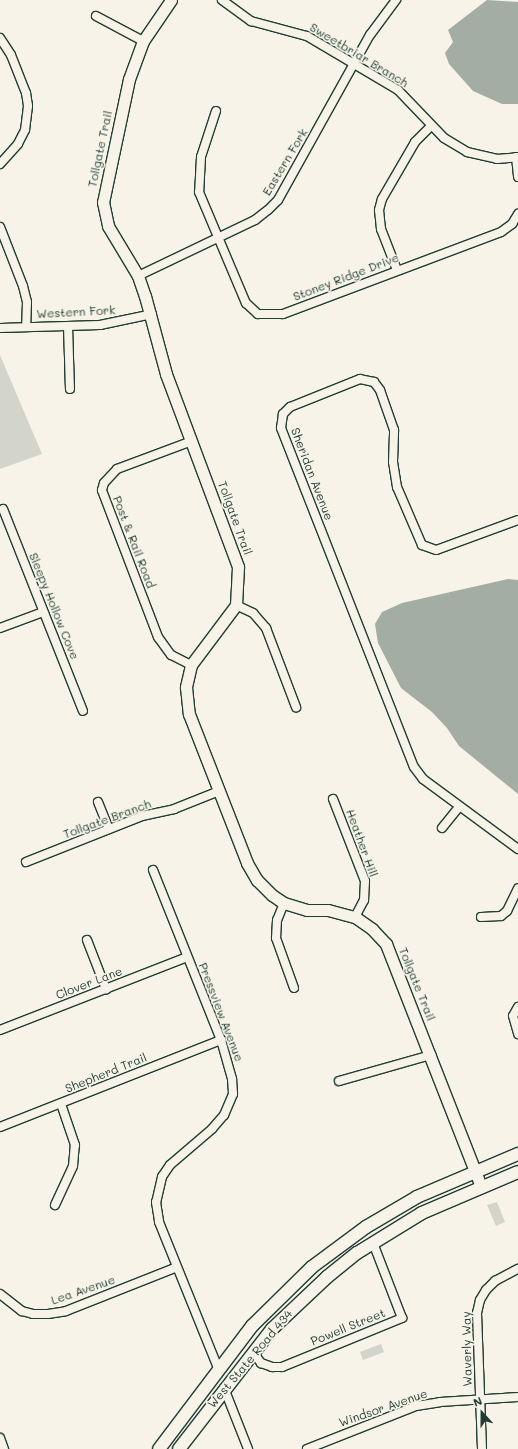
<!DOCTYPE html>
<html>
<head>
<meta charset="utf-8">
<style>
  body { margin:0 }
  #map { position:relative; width:518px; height:1449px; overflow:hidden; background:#f7f3e8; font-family:Mali,sans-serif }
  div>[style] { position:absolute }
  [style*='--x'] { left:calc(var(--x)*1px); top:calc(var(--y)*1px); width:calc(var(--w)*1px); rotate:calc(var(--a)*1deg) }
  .green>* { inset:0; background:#d3d5ca }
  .water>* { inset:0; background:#a4ada3 }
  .roads { filter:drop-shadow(1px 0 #1f3d34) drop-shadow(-1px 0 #1f3d34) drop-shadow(0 1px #1f3d34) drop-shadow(0 -1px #1f3d34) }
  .street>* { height:8px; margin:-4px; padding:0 4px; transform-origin:4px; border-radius:4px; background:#f7f3e8 }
  .secondary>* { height:11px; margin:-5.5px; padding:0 5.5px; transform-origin:5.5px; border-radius:5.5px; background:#f7f3e8 }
  .primary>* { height:12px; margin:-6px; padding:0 6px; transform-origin:6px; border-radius:6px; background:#f7f3e8 }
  span { translate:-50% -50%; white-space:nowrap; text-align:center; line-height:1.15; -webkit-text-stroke:3.5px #f7f3e8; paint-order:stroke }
  .street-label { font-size:12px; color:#1f3d34 }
  .north { position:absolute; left:462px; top:1393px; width:40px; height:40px; -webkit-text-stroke:3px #f7f3e8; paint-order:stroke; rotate:339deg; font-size:11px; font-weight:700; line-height:16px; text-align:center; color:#1f3d34 }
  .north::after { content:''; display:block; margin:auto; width:14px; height:18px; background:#1f3d34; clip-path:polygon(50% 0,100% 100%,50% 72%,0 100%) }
</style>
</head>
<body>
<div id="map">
  <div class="green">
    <i style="clip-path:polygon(0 355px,42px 454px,0 469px)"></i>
    <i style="clip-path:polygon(497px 1202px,505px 1222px,496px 1226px,487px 1205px)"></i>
    <i style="clip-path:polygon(381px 1344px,384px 1352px,363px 1360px,360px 1352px)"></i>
  </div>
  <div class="water">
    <i style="clip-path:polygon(487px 0,518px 2px,518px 104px,502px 104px,473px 91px,449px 64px,445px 53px,453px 42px,448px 30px)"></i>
    <i style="clip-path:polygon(508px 579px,518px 580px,518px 794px,459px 746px,447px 728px,432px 712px,401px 688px,378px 643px,375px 624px,382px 612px,402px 603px)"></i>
  </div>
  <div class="roads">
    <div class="street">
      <i style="--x:222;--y:0;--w:36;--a:36"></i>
      <i style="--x:251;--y:21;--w:58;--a:15"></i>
      <i style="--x:307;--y:36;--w:106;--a:30.7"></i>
      <i style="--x:398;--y:90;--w:66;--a:46.2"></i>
      <i style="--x:444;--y:138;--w:27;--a:31"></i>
      <i style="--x:467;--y:152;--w:31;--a:13"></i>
      <i style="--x:497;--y:159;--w:21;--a:-5"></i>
      <i style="--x:96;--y:16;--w:53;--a:28"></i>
      <i style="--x:0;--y:38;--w:20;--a:57"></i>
      <i style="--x:11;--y:55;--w:41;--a:68.5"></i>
      <i style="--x:26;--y:93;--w:13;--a:81"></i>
      <i style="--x:28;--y:106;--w:24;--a:97"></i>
      <i style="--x:25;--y:130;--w:16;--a:117"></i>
      <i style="--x:18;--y:144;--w:27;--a:132"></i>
      <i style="--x:216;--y:111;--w:48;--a:108.1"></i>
      <i style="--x:201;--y:157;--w:35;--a:93"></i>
      <i style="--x:199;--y:192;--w:121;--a:67.1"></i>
      <i style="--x:246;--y:303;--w:16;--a:43"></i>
      <i style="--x:258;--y:314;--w:25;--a:0"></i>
      <i style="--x:283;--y:314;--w:233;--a:-20.6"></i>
      <i style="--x:501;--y:232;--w:14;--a:-36"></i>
      <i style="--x:512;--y:224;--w:12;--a:-59"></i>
      <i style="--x:516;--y:157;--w:20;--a:84"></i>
      <i style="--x:0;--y:227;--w:63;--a:68.7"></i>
      <i style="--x:23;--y:286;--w:16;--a:76"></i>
      <i style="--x:27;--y:302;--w:24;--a:92"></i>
      <i style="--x:397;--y:270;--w:44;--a:-111.3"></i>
      <i style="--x:381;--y:229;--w:19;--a:-96"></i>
      <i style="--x:379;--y:210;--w:11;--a:-75"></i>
      <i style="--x:382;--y:199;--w:66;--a:-59.9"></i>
      <i style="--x:415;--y:142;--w:23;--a:-45"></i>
      <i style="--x:138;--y:276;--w:130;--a:-25.6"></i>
      <i style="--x:255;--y:220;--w:16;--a:-38"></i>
      <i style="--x:268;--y:210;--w:14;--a:-45"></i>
      <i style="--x:278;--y:200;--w:189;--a:-60.9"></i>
      <i style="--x:370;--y:35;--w:44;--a:-53.4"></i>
      <i style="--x:68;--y:326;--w:63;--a:88.2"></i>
      <i style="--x:0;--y:328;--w:100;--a:-1.7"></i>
      <i style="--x:100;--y:325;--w:53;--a:-11.9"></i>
      <i style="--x:3;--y:509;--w:217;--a:68.4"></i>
      <i style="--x:518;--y:520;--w:87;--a:159.9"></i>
      <i style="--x:436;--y:550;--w:15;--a:-160"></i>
      <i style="--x:422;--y:545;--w:63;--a:-113.3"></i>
      <i style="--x:397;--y:487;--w:25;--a:-99"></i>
      <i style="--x:393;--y:462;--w:32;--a:-88"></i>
      <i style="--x:394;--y:430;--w:42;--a:-109.3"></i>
      <i style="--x:380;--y:390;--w:10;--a:-127"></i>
      <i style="--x:374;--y:382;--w:14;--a:-168"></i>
      <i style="--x:360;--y:379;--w:75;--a:158.2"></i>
      <i style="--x:290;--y:407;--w:10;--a:135"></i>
      <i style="--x:283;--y:414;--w:14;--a:98"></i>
      <i style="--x:281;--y:428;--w:364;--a:68.6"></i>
      <i style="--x:414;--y:767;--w:15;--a:53"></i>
      <i style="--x:423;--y:779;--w:118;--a:36.4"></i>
      <i style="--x:236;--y:605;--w:19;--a:25"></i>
      <i style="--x:253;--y:613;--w:20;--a:49"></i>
      <i style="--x:266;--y:628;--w:85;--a:69.2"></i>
      <i style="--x:0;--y:628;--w:46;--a:-20.4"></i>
      <i style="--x:191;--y:665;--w:22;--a:-153"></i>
      <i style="--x:171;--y:655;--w:22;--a:-126"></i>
      <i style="--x:158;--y:637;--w:157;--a:-110.9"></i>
      <i style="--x:102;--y:490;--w:7;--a:-74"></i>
      <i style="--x:104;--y:483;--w:19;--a:-47"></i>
      <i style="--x:117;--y:469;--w:80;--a:-20.5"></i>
      <i style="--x:333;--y:799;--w:88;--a:68.7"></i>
      <i style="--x:365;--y:881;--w:19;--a:93"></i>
      <i style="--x:364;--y:900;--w:19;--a:118"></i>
      <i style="--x:98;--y:802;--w:29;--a:68"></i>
      <i style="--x:442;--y:828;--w:27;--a:-51"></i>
      <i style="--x:26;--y:862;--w:125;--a:-21.6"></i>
      <i style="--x:142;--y:816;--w:33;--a:-12"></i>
      <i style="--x:174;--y:809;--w:48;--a:-21.8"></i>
      <i style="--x:153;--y:870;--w:183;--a:68.2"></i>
      <i style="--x:221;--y:1040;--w:41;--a:74.2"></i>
      <i style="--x:232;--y:1079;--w:15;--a:86"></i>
      <i style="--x:233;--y:1094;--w:23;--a:113"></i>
      <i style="--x:224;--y:1115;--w:18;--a:131"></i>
      <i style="--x:212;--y:1129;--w:55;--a:139.4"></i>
      <i style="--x:170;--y:1165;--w:14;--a:124"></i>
      <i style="--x:162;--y:1177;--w:26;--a:103"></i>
      <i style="--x:156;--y:1202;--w:20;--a:81"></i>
      <i style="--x:159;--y:1222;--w:157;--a:68"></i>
      <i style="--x:284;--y:903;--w:18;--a:112"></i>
      <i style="--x:277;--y:920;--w:18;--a:93"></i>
      <i style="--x:276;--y:938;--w:53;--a:70.2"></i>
      <i style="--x:481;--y:917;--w:20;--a:-3"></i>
      <i style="--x:501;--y:916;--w:8;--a:-40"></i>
      <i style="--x:507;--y:911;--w:25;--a:-64"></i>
      <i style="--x:87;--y:940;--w:53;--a:68.8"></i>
      <i style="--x:518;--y:1007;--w:10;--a:119"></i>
      <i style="--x:513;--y:1016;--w:19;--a:74"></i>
      <i style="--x:0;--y:1030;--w:201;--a:-21.3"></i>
      <i style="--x:339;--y:1081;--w:96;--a:-15.8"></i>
      <i style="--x:0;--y:1127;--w:238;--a:-21.5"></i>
      <i style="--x:55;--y:1205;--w:43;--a:-65.2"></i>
      <i style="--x:73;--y:1166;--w:21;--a:-85"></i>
      <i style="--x:75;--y:1145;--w:43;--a:-108.9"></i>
      <i style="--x:0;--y:1294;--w:28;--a:38"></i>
      <i style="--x:22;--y:1311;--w:11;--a:15"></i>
      <i style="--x:33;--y:1314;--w:15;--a:0"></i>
      <i style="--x:48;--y:1314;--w:18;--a:-9"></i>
      <i style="--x:66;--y:1311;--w:119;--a:-21.6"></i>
      <i style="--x:253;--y:1352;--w:14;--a:54"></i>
      <i style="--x:261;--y:1363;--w:12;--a:20"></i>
      <i style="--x:272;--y:1367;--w:10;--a:0"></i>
      <i style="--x:282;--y:1367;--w:130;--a:-22.2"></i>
      <i style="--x:402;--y:1318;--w:80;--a:-111.1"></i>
      <i style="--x:224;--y:1388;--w:66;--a:68.5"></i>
      <i style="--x:0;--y:1438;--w:12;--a:70"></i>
      <i style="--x:307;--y:1449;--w:117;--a:-21.5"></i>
      <i style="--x:416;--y:1406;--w:24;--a:-9"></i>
      <i style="--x:440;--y:1402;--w:78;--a:-3.7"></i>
      <i style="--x:482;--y:1449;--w:136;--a:-92.1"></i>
      <i style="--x:477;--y:1313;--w:13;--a:-77"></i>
      <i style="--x:480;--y:1300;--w:12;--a:-59"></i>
      <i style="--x:486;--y:1290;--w:13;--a:-45"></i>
      <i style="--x:495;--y:1281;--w:26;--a:-28"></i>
    </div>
    <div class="secondary">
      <i style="--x:171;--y:0;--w:50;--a:124.3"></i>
      <i style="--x:143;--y:41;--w:40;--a:110.2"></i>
      <i style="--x:129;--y:79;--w:126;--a:101.9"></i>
      <i style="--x:103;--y:202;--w:25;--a:78"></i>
      <i style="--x:108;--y:226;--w:58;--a:59"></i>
      <i style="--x:138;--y:276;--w:21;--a:71"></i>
      <i style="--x:145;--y:296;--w:81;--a:74.9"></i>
      <i style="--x:166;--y:374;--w:206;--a:69.5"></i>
      <i style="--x:238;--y:567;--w:38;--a:93"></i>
      <i style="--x:236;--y:605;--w:75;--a:126.9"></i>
      <i style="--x:191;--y:665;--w:23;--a:103"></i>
      <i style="--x:186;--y:687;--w:27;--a:84"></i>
      <i style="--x:189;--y:714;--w:160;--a:68.7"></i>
      <i style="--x:247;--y:863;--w:20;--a:60"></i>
      <i style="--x:257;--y:880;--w:21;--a:45"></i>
      <i style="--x:272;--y:895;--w:14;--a:34"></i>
      <i style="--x:284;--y:903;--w:24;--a:17"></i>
      <i style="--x:307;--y:910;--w:21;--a:0"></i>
      <i style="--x:328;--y:910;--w:28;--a:15"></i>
      <i style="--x:355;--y:917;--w:21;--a:35"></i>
      <i style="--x:372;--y:929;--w:21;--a:47"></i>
      <i style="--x:386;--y:944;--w:261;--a:68.6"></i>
    </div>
    <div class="primary">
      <i style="--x:159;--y:1449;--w:154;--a:-52.9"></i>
      <i style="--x:252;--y:1326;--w:84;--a:-44.5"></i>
      <i style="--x:312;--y:1267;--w:67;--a:-36.5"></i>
      <i style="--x:366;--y:1227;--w:59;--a:-30.5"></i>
      <i style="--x:417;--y:1197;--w:110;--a:-23.1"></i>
      <i style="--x:179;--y:1449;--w:152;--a:-52.2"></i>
      <i style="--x:272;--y:1329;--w:76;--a:-43.4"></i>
      <i style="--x:327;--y:1277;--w:38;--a:-39"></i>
      <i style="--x:357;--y:1253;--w:76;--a:-31.6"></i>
      <i style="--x:422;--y:1213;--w:104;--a:-23.1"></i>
    </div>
  </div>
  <div class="street-label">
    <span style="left:359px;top:55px;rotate:31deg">Sweetbriar Branch</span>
    <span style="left:100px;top:149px;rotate:-78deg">Tollgate Trail</span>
    <span style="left:285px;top:162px;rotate:-59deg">Eastern Fork</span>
    <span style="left:346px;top:277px;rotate:-21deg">Stoney Ridge Drive</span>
    <span style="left:76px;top:312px;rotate:-3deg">Western Fork</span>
    <span style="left:312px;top:474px;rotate:69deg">Sheridan Avenue</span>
    <span style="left:235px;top:518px;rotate:70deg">Tollgate Trail</span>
    <span style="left:134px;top:542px;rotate:69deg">Post &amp; Rail Road</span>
    <span style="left:54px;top:606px;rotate:68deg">Sleepy Hollow Cove</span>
    <span style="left:107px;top:819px;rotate:-20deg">Tollgate Branch</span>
    <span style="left:362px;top:843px;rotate:70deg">Heather Hill</span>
    <span style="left:89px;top:983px;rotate:-21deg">Clover Lane</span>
    <span style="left:417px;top:984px;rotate:68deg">Tollgate Trail</span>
    <span style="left:221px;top:1012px;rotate:69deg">Pressview Avenue</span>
    <span style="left:106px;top:1073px;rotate:-22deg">Shepherd Trail</span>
    <span style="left:83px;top:1290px;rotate:-19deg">Lea Avenue</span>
    <span style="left:348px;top:1327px;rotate:-22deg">Powell Street</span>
    <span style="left:467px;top:1349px;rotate:-91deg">Waverly Way</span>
    <span style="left:250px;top:1359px;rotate:-50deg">West State Road 434</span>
    <span style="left:383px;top:1408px;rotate:-19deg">Windsor Avenue</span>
  </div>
  <div class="north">N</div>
</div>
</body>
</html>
